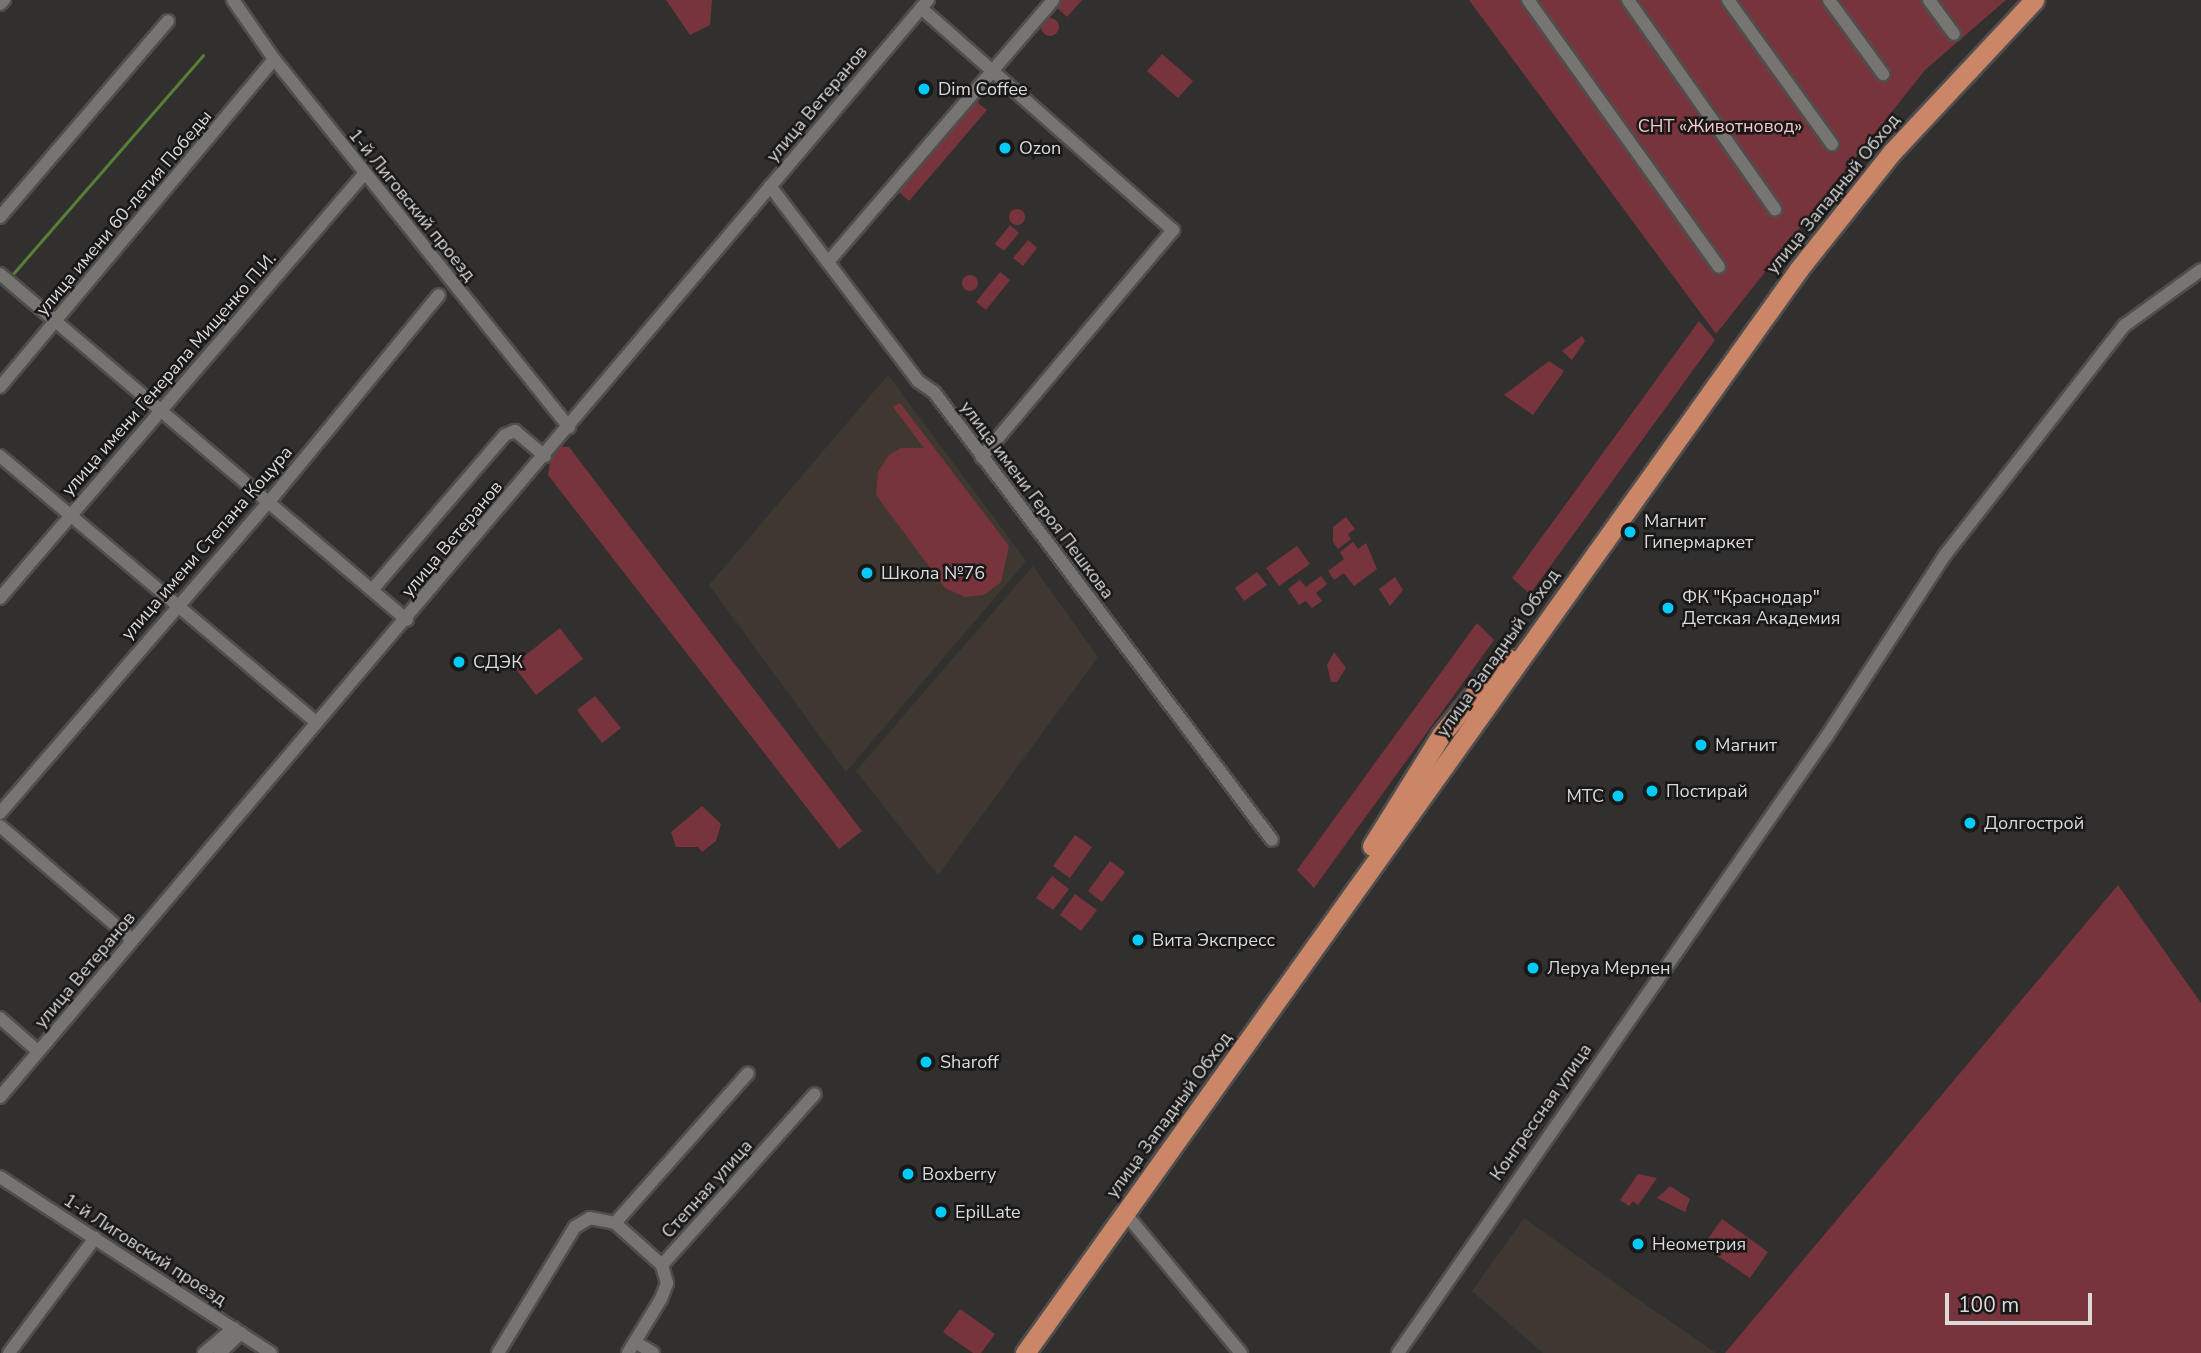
<!DOCTYPE html>
<html>
<head>
<meta charset="utf-8">
<style>
  body { margin:0 }
  #map { position:relative; width:2201px; height:1353px; overflow:hidden; background:#32302e; font-family:"Nunito Sans",sans-serif }
  div>[style] { position:absolute }
  [style*='--x'] { left:calc(var(--x)*1px); top:calc(var(--y)*1px); width:calc(var(--w)*1px); rotate:calc(var(--a)*1deg) }
  .built>* { inset:0; background:#3e3831 }
  .green>* { inset:0; background:#78343c }
  .round { border-radius:50% }
  .stream>* { height:2.5px; margin:-1.25px; padding:0 1.25px; transform-origin:1.25px; border-radius:1.25px; background:#578037 }
  .roads { filter:drop-shadow(2px 0 #504e4d) drop-shadow(-2px 0 #504e4d) drop-shadow(0 2px #504e4d) drop-shadow(0 -2px #504e4d) }
  .minor>* { height:12px; margin:-6px; padding:0 6px; transform-origin:6px; border-radius:6px; background:#777572 }
  .highway>* { height:19px; margin:-9.5px; padding:0 9.5px; transform-origin:9.5px; border-radius:9.5px; background:#cb8668 }
  .dots>* { width:19px; height:19px; translate:-50% -50%; box-sizing:border-box; border:4px solid #191818; border-radius:50% }
  span { translate:-50% -50%; white-space:nowrap; text-align:center; line-height:1.15; -webkit-text-stroke:5px #191818; paint-order:stroke }
  .poi-label { font-size:18px; color:#dbdad9 }
  .left { translate:0 -50%; text-align:left }
  .right { translate:-100% -50%; text-align:right }
  .street-label { font-size:18px; color:#dbdad9 }
  .park-label { font-size:18px; color:#f7c6c8 }
  .scale { position:absolute; left:1945px; top:1293px; width:147px; height:32px; box-sizing:border-box; border:4px solid #dbdad9; border-top:0; padding-left:9px; font-size:21px; line-height:24px; white-space:nowrap; color:#dbdad9; -webkit-text-stroke:5px #191818; paint-order:stroke }
</style>
</head>
<body>
<div id="map">
  <div class="built">
    <i style="clip-path:polygon(888px 375px,1026px 561px,846px 772px,709px 585px)"></i>
    <i style="clip-path:polygon(1033px 566px,1098px 657px,938px 875px,856px 771px)"></i>
    <i style="clip-path:polygon(1524px 1218px,1626px 1291px,1716px 1353px,1543px 1353px,1472px 1291px)"></i>
  </div>
  <div class="green">
    <i style="clip-path:polygon(666px 0,712px 0,710px 25px,690px 35px)"></i>
    <i style="clip-path:polygon(1060px 0,1082px 0,1067px 17px,1055px 6px)"></i>
    <i style="clip-path:polygon(1469px 0,2006px 0,1925px 70px,1716px 334px)"></i>
    <i class="round" style="left:1041px;top:18px;width:18px;height:18px"></i>
    <i style="clip-path:polygon(1162px 54px,1193px 81px,1178px 98px,1147px 71px)"></i>
    <i style="clip-path:polygon(976px 101px,987px 110px,909px 201px,898px 191px)"></i>
    <i class="round" style="left:1009px;top:209px;width:16px;height:16px"></i>
    <i style="clip-path:polygon(1010px 225px,1019px 233px,1004px 251px,995px 244px)"></i>
    <i style="clip-path:polygon(1028px 240px,1037px 248px,1023px 266px,1013px 258px)"></i>
    <i style="clip-path:polygon(1000px 272px,1010px 280px,986px 310px,976px 302px)"></i>
    <i class="round" style="left:962px;top:275px;width:16px;height:16px"></i>
    <i style="clip-path:polygon(1699px 321px,1715px 340px,1530px 594px,1512px 578px)"></i>
    <i style="clip-path:polygon(1582px 336px,1585px 341px,1572px 360px,1562px 351px)"></i>
    <i style="clip-path:polygon(1549px 361px,1564px 371px,1533px 415px,1504px 395px)"></i>
    <i style="clip-path:polygon(900px 403px,1009px 546px,1001px 582px,984px 595px,965px 597px,945px 588px,876px 495px,878px 472px,889px 455px,901px 448px,924px 448px,893px 407px)"></i>
    <i style="clip-path:polygon(553px 446px,569px 447px,862px 831px,839px 849px,548px 475px)"></i>
    <i style="clip-path:polygon(1346px 517px,1355px 529px,1348px 534px,1351px 539px,1338px 549px,1333px 542px,1333px 527px)"></i>
    <i style="clip-path:polygon(1353px 542px,1358px 549px,1366px 543px,1377px 569px,1354px 586px,1344px 573px,1334px 580px,1328px 571px,1344px 559px,1340px 552px)"></i>
    <i style="clip-path:polygon(1297px 546px,1310px 564px,1279px 586px,1266px 568px)"></i>
    <i style="clip-path:polygon(1257px 572px,1267px 585px,1244px 601px,1235px 588px)"></i>
    <i style="clip-path:polygon(1321px 576px,1327px 584px,1316px 593px,1322px 601px,1312px 608px,1306px 601px,1299px 605px,1288px 589px,1300px 580px,1306px 587px)"></i>
    <i style="clip-path:polygon(1395px 577px,1403px 590px,1390px 606px,1379px 589px)"></i>
    <i style="clip-path:polygon(1477px 623px,1494px 640px,1314px 888px,1297px 870px)"></i>
    <i style="clip-path:polygon(560px 628px,583px 659px,536px 695px,513px 665px)"></i>
    <i style="clip-path:polygon(1334px 652px,1346px 668px,1337px 682px,1331px 682px,1327px 665px)"></i>
    <i style="clip-path:polygon(595px 696px,621px 728px,602px 743px,577px 710px)"></i>
    <i style="clip-path:polygon(702px 806px,721px 824px,716px 841px,702px 852px,698px 847px,676px 847px,671px 832px)"></i>
    <i style="clip-path:polygon(1075px 835px,1092px 847px,1070px 878px,1053px 866px)"></i>
    <i style="clip-path:polygon(1110px 861px,1125px 872px,1102px 902px,1088px 891px)"></i>
    <i style="clip-path:polygon(1052px 876px,1069px 889px,1053px 910px,1036px 898px)"></i>
    <i style="clip-path:polygon(2118px 885px,2201px 1003px,2201px 1353px,1725px 1353px)"></i>
    <i style="clip-path:polygon(1075px 894px,1097px 910px,1081px 931px,1060px 915px)"></i>
    <i style="clip-path:polygon(1638px 1174px,1657px 1178px,1638px 1205px,1633px 1201px,1629px 1206px,1620px 1200px)"></i>
    <i style="clip-path:polygon(1670px 1186px,1690px 1199px,1685px 1212px,1657px 1198px)"></i>
    <i style="clip-path:polygon(1722px 1219px,1768px 1252px,1750px 1278px,1703px 1246px)"></i>
    <i style="clip-path:polygon(960px 1309px,995px 1334px,981px 1353px,973px 1353px,943px 1332px)"></i>
  </div>
  <div class="stream">
    <i style="--x:12;--y:275;--w:291;--a:-49"></i>
  </div>
  <div class="roads">
    <div class="minor">
      <i style="--x:233;--y:0;--w:72;--a:55.2"></i>
      <i style="--x:274;--y:59;--w:472;--a:51.3"></i>
      <i style="--x:1528;--y:0;--w:328;--a:54.4"></i>
      <i style="--x:1628;--y:0;--w:256;--a:54.9"></i>
      <i style="--x:1728;--y:0;--w:178;--a:54.2"></i>
      <i style="--x:1829;--y:0;--w:92;--a:53.9"></i>
      <i style="--x:1929;--y:0;--w:42;--a:53.7"></i>
      <i style="--x:0;--y:4;--w:6;--a:-45"></i>
      <i style="--x:921;--y:8;--w:336;--a:41.4"></i>
      <i style="--x:1173;--y:230;--w:297;--a:130.1"></i>
      <i style="--x:770;--y:186;--w:245;--a:52.8"></i>
      <i style="--x:918;--y:381;--w:19;--a:35"></i>
      <i style="--x:934;--y:392;--w:561;--a:52.97"></i>
      <i style="--x:0;--y:217;--w:258;--a:-49.4"></i>
      <i style="--x:828;--y:262;--w:345;--a:-49.3"></i>
      <i style="--x:0;--y:274;--w:534;--a:40.37"></i>
      <i style="--x:0;--y:387;--w:427;--a:-50.1"></i>
      <i style="--x:0;--y:456;--w:414;--a:40.1"></i>
      <i style="--x:372;--y:590;--w:204;--a:-49.4"></i>
      <i style="--x:505;--y:435;--w:11;--a:-22"></i>
      <i style="--x:515;--y:431;--w:39;--a:40"></i>
      <i style="--x:0;--y:598;--w:560;--a:-49.34"></i>
      <i style="--x:0;--y:813;--w:410;--a:-49.2"></i>
      <i style="--x:268;--y:503;--w:269;--a:-50.6"></i>
      <i style="--x:0;--y:826;--w:172;--a:40.7"></i>
      <i style="--x:0;--y:1018;--w:44;--a:41.3"></i>
      <i style="--x:0;--y:1097;--w:1437;--a:-49.77"></i>
      <i style="--x:0;--y:1177;--w:323;--a:33"></i>
      <i style="--x:1125;--y:1213;--w:182;--a:50.4"></i>
      <i style="--x:615;--y:1223;--w:200;--a:-48.4"></i>
      <i style="--x:635;--y:1342;--w:21;--a:31"></i>
      <i style="--x:9;--y:1353;--w:144;--a:-53.2"></i>
      <i style="--x:204;--y:1353;--w:39;--a:-40"></i>
      <i style="--x:220;--y:1353;--w:29;--a:-44"></i>
      <i style="--x:498;--y:1353;--w:148;--a:-58.6"></i>
      <i style="--x:575;--y:1227;--w:17;--a:-31"></i>
      <i style="--x:590;--y:1218;--w:25;--a:11"></i>
      <i style="--x:615;--y:1223;--w:63;--a:41.8"></i>
      <i style="--x:628;--y:1353;--w:63;--a:-58.6"></i>
      <i style="--x:661;--y:1299;--w:17;--a:-69"></i>
      <i style="--x:667;--y:1283;--w:19;--a:-106"></i>
      <i style="--x:662;--y:1265;--w:229;--a:-48.2"></i>
      <i style="--x:1398;--y:1353;--w:751;--a:-55.19"></i>
      <i style="--x:1827;--y:736;--w:216;--a:-56.9"></i>
      <i style="--x:1945;--y:555;--w:292;--a:-52"></i>
      <i style="--x:2125;--y:325;--w:94;--a:-35.9"></i>
    </div>
    <div class="highway">
      <i style="--x:1372;--y:846;--w:131;--a:-58.1"></i>
      <i style="--x:1441;--y:735;--w:89;--a:-50.9"></i>
      <i style="--x:1497;--y:666;--w:14;--a:-30"></i>
      <i style="--x:1025;--y:1353;--w:1332;--a:-54.47"></i>
      <i style="--x:1799;--y:269;--w:149;--a:-51.5"></i>
      <i style="--x:1892;--y:152;--w:208;--a:-46.9"></i>
    </div>
  </div>
  <div class="dots">
    <i style="left:924px;top:89px;background:#03cbf9"></i>
    <i style="left:1005px;top:148px;background:#03cbf9"></i>
    <i style="left:1630px;top:532px;background:#03cbf9"></i>
    <i style="left:867px;top:573px;background:#03cbf9"></i>
    <i style="left:1668px;top:608px;background:#03cbf9"></i>
    <i style="left:459px;top:662px;background:#03cbf9"></i>
    <i style="left:1701px;top:745px;background:#03cbf9"></i>
    <i style="left:1652px;top:791px;background:#03cbf9"></i>
    <i style="left:1618px;top:796px;background:#03cbf9"></i>
    <i style="left:1970px;top:823px;background:#03cbf9"></i>
    <i style="left:1138px;top:940px;background:#03cbf9"></i>
    <i style="left:1533px;top:968px;background:#03cbf9"></i>
    <i style="left:926px;top:1062px;background:#03cbf9"></i>
    <i style="left:908px;top:1174px;background:#03cbf9"></i>
    <i style="left:941px;top:1212px;background:#03cbf9"></i>
    <i style="left:1638px;top:1244px;background:#03cbf9"></i>
  </div>
  <div class="poi-label">
    <span class="left" style="left:938px;top:89px">Dim Coffee</span>
    <span class="left" style="left:1019px;top:148px">Ozon</span>
    <span class="left" style="left:1644px;top:532px">Магнит<br>Гипермаркет</span>
    <span class="left" style="left:881px;top:573px">Школа №76</span>
    <span class="left" style="left:1682px;top:608px">ФК "Краснодар"<br>Детская Академия</span>
    <span class="left" style="left:473px;top:662px">СДЭК</span>
    <span class="left" style="left:1715px;top:745px">Магнит</span>
    <span class="left" style="left:1666px;top:791px">Постирай</span>
    <span class="right" style="left:1604px;top:796px">МТС</span>
    <span class="left" style="left:1984px;top:823px">Долгострой</span>
    <span class="left" style="left:1152px;top:940px">Вита Экспресс</span>
    <span class="left" style="left:1547px;top:968px">Леруа Мерлен</span>
    <span class="left" style="left:940px;top:1062px">Sharoff</span>
    <span class="left" style="left:922px;top:1174px">Boxberry</span>
    <span class="left" style="left:955px;top:1212px">EpilLate</span>
    <span class="left" style="left:1652px;top:1244px">Неометрия</span>
  </div>
  <div class="street-label">
    <span style="left:817px;top:104px;rotate:-50deg">улица Ветеранов</span>
    <span style="left:1833px;top:194px;rotate:-51deg">улица Западный Обход</span>
    <span style="left:412px;top:205px;rotate:51deg">1-й Лиговский проезд</span>
    <span style="left:124px;top:213px;rotate:-50deg">улица имени 60-летия Победы</span>
    <span style="left:169px;top:374px;rotate:-49deg">улица имени Генерала Мищенко П.И.</span>
    <span style="left:1037px;top:500px;rotate:53deg">улица имени Героя Пешкова</span>
    <span style="left:452px;top:539px;rotate:-50deg">улица Ветеранов</span>
    <span style="left:207px;top:543px;rotate:-49deg">улица имени Степана Коцура</span>
    <span style="left:1498px;top:653px;rotate:-55deg">улица Западный Обход</span>
    <span style="left:85px;top:970px;rotate:-50deg">улица Ветеранов</span>
    <span style="left:1541px;top:1112px;rotate:-55deg">Конгрессная улица</span>
    <span style="left:1169px;top:1115px;rotate:-54deg">улица Западный Обход</span>
    <span style="left:707px;top:1189px;rotate:-48deg">Степная улица</span>
    <span style="left:145px;top:1250px;rotate:33deg">1-й Лиговский проезд</span>
  </div>
  <div class="park-label">
    <span style="left:1720px;top:126px">СНТ «Животновод»</span>
  </div>
  <div class="scale">100 m</div>
</div>
</body>
</html>
